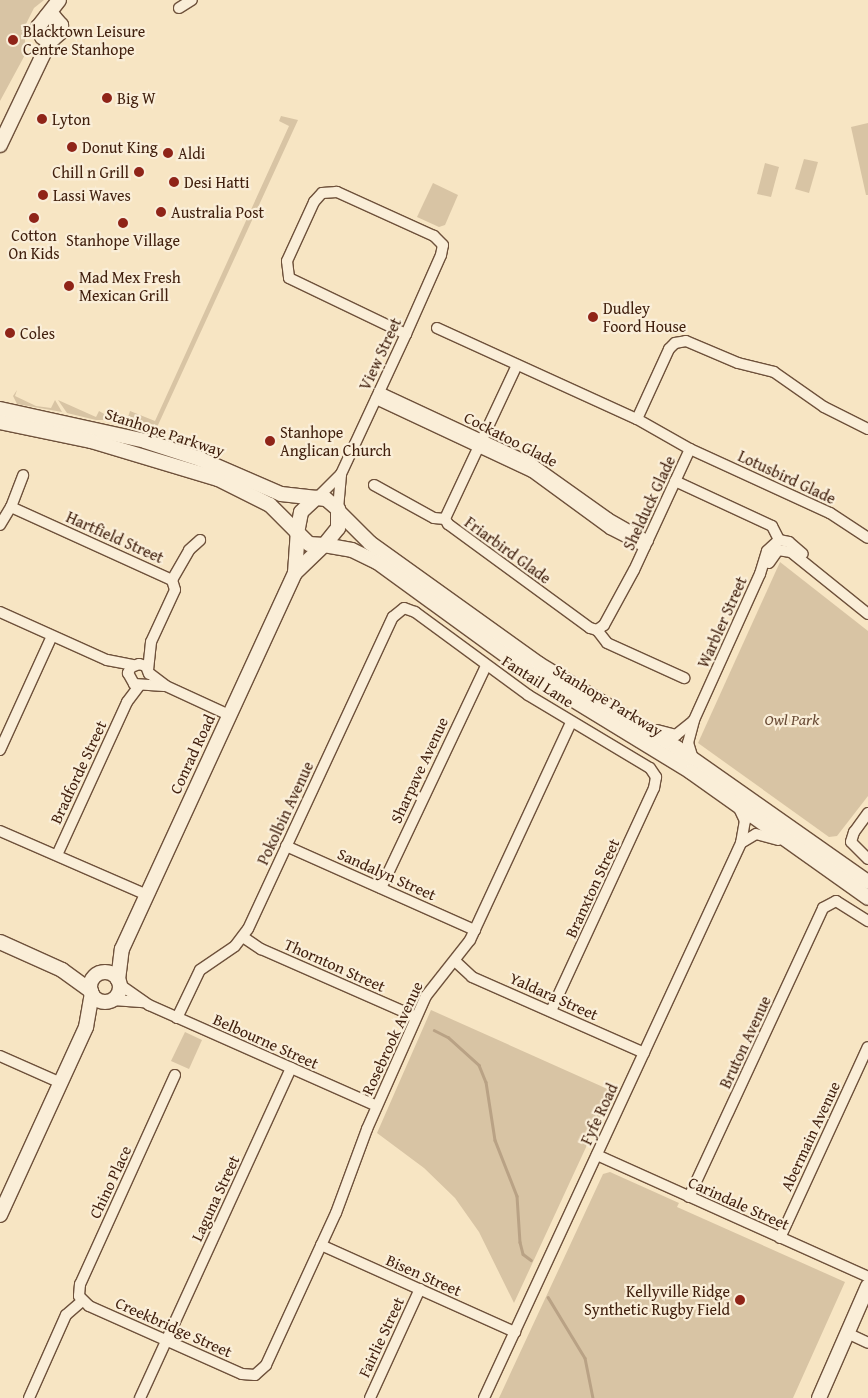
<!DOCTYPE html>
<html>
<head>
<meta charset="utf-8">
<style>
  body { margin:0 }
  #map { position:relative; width:868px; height:1398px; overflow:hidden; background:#f7e5c3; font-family:"Gentium Book Plus",serif }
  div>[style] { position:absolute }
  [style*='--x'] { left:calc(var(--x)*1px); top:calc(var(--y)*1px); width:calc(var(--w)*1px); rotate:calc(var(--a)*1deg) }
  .green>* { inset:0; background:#d8c4a4 }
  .stream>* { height:2.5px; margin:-1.25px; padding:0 1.25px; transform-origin:1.25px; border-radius:1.25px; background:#b9a285 }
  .roads { filter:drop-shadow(1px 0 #6e513b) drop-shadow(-1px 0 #6e513b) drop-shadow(0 1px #6e513b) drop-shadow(0 -1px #6e513b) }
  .street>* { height:10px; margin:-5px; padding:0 5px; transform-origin:5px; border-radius:5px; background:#faeed8 }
  .secondary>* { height:14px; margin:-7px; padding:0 7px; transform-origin:7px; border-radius:7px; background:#faeed8 }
  .secondary>.ring { margin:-7px; padding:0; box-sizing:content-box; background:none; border:14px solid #faeed8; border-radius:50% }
  .dots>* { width:14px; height:14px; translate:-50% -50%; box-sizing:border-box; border:2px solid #faeed8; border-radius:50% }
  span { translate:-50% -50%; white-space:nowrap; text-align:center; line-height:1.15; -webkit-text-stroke:4.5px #faeed8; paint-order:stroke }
  .poi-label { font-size:16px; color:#41200e }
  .left { translate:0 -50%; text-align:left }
  .right { translate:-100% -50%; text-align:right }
  .street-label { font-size:16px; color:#41200e }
  .park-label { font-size:16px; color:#674934; font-style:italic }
</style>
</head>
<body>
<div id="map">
  <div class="green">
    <i style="clip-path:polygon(0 0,44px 0,34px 8px,24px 28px,26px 53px,0 101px)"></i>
    <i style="clip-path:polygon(281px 116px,298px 120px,153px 436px,135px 431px,126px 423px,130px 411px,155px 421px,289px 126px,279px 121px)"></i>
    <i style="clip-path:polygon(868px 123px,868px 195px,866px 195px,851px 127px)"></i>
    <i style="clip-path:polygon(804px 159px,818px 162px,809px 193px,795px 189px)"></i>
    <i style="clip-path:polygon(765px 163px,779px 167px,771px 197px,757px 194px)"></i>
    <i style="clip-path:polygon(433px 183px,458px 195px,445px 225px,439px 227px,417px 217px)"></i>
    <i style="clip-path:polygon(17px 390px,15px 396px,36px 406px,51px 408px,55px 400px,62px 412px,17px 404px,13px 396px)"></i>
    <i style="clip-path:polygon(58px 400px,96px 417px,99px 411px,106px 415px,103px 420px,96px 420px,67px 413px)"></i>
    <i style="clip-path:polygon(780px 562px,868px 631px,868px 796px,837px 836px,829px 837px,698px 743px)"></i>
    <i style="clip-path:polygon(431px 1010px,612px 1091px,514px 1303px,479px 1232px,455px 1198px,424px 1168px,377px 1133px)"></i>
    <i style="clip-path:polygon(185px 1032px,202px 1040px,189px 1069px,171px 1061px)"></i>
    <i style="clip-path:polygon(610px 1172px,679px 1203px,677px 1207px,845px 1282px,793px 1398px,499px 1398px,603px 1174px)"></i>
  </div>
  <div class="stream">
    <i style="--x:434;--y:1030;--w:16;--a:27"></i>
    <i style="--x:448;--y:1037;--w:42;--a:42.1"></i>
    <i style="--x:479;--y:1065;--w:18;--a:68"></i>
    <i style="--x:486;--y:1082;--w:59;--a:81.2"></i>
    <i style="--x:495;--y:1140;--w:60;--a:68.6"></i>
    <i style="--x:517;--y:1196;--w:46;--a:86.3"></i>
    <i style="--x:520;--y:1242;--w:12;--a:76"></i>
    <i style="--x:523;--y:1254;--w:10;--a:37"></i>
    <i style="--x:548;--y:1297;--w:71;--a:58.8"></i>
    <i style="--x:585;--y:1358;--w:41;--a:78.7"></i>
  </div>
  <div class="roads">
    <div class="street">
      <i style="--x:179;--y:8;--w:15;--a:-32"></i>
      <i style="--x:437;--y:328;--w:220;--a:24.5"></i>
      <i style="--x:637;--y:419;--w:61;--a:29.5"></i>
      <i style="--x:690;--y:449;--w:133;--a:114.8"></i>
      <i style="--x:634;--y:570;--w:63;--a:118.6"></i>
      <i style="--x:604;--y:625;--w:9;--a:144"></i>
      <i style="--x:517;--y:365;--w:170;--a:115.1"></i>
      <i style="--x:445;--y:519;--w:6;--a:59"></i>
      <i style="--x:448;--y:524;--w:176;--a:36.2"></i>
      <i style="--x:590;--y:628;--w:7;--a:16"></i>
      <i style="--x:379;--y:392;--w:168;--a:25"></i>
      <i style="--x:531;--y:463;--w:95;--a:35.5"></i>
      <i style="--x:608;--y:518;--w:46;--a:29.9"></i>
      <i style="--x:376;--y:399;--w:172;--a:25.1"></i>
      <i style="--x:532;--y:472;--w:97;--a:36.2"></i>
      <i style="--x:610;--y:529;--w:39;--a:27"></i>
      <i style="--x:637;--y:419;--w:77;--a:-65.4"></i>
      <i style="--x:669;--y:349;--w:8;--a:-45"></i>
      <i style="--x:675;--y:343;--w:11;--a:-10"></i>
      <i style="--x:686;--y:341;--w:56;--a:22.9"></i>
      <i style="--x:738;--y:363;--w:37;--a:14"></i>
      <i style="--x:774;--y:372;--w:61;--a:35"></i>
      <i style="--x:824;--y:407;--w:49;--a:26.6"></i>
      <i style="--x:690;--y:449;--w:154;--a:24.6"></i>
      <i style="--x:830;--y:513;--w:45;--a:33.3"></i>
      <i style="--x:675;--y:481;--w:107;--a:24.9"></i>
      <i style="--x:772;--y:526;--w:16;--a:63"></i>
      <i style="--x:374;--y:485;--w:68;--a:28.8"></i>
      <i style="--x:434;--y:518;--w:11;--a:5"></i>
      <i style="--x:317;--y:498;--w:34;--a:-45"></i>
      <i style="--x:11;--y:507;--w:177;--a:24.4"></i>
      <i style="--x:172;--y:580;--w:10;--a:73"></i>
      <i style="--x:175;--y:590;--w:57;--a:114.8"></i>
      <i style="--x:151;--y:642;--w:27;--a:96"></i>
      <i style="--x:11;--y:507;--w:34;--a:-69"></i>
      <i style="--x:338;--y:509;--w:35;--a:-85"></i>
      <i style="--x:341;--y:474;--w:154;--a:-65.1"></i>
      <i style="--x:406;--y:334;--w:86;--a:-66.1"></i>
      <i style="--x:441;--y:255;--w:10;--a:-79"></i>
      <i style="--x:443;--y:245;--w:13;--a:-135"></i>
      <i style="--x:434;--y:236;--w:107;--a:-155.6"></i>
      <i style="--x:337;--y:192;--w:15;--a:176"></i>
      <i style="--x:322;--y:193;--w:12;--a:132"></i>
      <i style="--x:314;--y:202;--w:65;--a:114.6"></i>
      <i style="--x:287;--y:261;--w:17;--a:83"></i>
      <i style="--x:289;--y:278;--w:130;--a:25.6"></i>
      <i style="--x:0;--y:525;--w:21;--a:-59"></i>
      <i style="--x:779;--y:540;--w:10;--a:11"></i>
      <i style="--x:789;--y:542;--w:18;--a:41"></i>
      <i style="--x:769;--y:563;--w:16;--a:-55"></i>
      <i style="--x:778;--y:550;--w:13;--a:9"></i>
      <i style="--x:791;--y:552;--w:99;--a:38.8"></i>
      <i style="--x:172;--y:580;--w:34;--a:-60"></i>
      <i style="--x:189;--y:550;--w:15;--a:-42"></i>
      <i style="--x:0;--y:612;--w:117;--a:24.2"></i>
      <i style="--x:107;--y:660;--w:26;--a:11"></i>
      <i style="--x:597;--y:630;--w:16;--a:52"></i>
      <i style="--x:607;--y:643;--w:85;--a:24.4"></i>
      <i style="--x:149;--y:673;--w:21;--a:37"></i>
      <i style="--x:166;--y:686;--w:69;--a:24.7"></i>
      <i style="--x:149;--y:674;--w:9;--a:-111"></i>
      <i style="--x:146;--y:666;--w:7;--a:-164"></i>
      <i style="--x:139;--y:664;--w:9;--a:159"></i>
      <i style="--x:131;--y:667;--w:7;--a:117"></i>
      <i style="--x:128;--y:673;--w:13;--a:61"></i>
      <i style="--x:134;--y:684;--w:30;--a:4"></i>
      <i style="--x:657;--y:730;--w:20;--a:15"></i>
      <i style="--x:676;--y:735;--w:22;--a:-39"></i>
      <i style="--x:0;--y:750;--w:125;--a:-65.5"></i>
      <i style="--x:693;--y:759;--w:17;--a:-107"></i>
      <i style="--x:688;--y:743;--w:24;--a:-75"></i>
      <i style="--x:694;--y:720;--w:160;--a:-65.7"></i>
      <i style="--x:760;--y:574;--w:24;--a:-73"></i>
      <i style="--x:767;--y:551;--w:16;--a:-43"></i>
      <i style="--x:868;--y:813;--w:24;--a:126"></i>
      <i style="--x:854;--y:832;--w:10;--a:107"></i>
      <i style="--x:851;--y:842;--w:24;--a:45"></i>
      <i style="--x:0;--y:831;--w:160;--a:23.5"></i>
      <i style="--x:741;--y:843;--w:17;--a:-31"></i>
      <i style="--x:756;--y:834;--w:23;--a:15"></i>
      <i style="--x:286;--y:846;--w:207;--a:24"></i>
      <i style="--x:57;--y:855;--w:168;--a:-65.4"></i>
      <i style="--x:127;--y:702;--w:21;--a:-53"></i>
      <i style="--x:381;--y:888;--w:246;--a:-64.7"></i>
      <i style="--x:243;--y:937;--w:22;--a:34"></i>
      <i style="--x:261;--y:949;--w:169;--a:23.7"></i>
      <i style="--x:455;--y:961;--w:23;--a:43"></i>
      <i style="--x:472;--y:977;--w:188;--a:23.8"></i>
      <i style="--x:119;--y:984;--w:37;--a:35"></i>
      <i style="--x:149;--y:1005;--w:249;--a:23.9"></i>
      <i style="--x:113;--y:1000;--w:31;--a:4"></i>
      <i style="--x:177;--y:1018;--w:53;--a:-64.4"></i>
      <i style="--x:200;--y:970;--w:42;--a:-34.4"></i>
      <i style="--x:235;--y:946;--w:21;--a:-53"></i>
      <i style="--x:248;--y:929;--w:344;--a:-65.1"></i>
      <i style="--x:393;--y:617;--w:14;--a:-39"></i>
      <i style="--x:404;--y:608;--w:12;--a:20"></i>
      <i style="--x:415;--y:612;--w:140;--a:36.3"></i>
      <i style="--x:528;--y:695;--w:142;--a:30.9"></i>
      <i style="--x:650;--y:768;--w:11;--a:56"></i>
      <i style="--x:656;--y:777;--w:11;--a:100"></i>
      <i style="--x:654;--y:788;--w:246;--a:114.8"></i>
      <i style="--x:0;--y:1056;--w:67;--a:23.9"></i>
      <i style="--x:175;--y:1075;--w:230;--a:114.4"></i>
      <i style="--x:80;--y:1284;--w:12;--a:95"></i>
      <i style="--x:79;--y:1296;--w:14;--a:45"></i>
      <i style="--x:89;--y:1306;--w:167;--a:24"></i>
      <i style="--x:242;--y:1374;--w:13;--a:4"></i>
      <i style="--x:255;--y:1375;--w:15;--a:-42"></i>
      <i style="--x:266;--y:1365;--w:167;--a:-65.3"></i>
      <i style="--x:336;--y:1213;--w:90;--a:-69.7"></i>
      <i style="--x:367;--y:1129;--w:145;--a:-66.1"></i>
      <i style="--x:426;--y:996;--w:71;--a:-51.8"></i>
      <i style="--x:470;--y:940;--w:240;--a:-65.1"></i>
      <i style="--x:597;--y:1155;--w:297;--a:24.2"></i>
      <i style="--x:689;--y:1197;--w:319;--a:-65.1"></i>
      <i style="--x:823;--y:908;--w:15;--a:-28"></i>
      <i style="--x:836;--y:901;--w:38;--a:32"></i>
      <i style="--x:780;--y:1238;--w:210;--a:-65.3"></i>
      <i style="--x:321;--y:1245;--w:213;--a:24.2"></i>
      <i style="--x:847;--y:1333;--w:23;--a:25"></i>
      <i style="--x:29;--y:1398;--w:91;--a:-66"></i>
      <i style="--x:66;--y:1315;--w:21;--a:-41"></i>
      <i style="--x:140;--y:1398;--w:363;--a:-65.4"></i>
      <i style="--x:370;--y:1398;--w:120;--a:-65.4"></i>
      <i style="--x:484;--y:1398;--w:612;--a:-65.15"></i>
      <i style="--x:741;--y:843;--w:22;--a:-80"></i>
      <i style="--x:745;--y:821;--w:14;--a:-115"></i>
    </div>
    <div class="secondary">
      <i style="--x:46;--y:17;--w:8;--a:0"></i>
      <i style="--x:54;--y:17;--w:11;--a:49"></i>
      <i style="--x:61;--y:25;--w:7;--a:90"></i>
      <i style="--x:61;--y:32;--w:11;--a:139"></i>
      <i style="--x:53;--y:39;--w:11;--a:-170"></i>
      <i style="--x:42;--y:37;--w:11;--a:-112"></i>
      <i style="--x:38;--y:27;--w:34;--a:-52"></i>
      <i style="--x:0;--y:145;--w:116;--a:-64.5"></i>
      <i style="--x:0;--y:409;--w:148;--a:12.4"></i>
      <i style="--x:145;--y:441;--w:58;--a:18.1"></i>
      <i style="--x:200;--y:459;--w:88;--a:23.4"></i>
      <i style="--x:281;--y:494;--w:45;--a:6.3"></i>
      <i style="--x:326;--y:499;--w:16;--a:40"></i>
      <i style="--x:338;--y:509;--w:19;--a:90"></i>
      <i style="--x:338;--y:528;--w:22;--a:129"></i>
      <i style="--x:324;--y:545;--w:15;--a:-176"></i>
      <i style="--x:309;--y:544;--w:55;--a:-135"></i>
      <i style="--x:270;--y:505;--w:58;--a:-153.4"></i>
      <i style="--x:218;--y:479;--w:133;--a:-163.3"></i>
      <i style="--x:91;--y:441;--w:93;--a:-168.2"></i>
      <i style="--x:338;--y:511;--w:45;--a:45"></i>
      <i style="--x:370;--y:543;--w:208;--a:35.6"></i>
      <i style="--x:539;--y:664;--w:162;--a:31.3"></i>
      <i style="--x:677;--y:748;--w:233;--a:35.1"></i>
      <i style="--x:297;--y:533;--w:21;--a:-79"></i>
      <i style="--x:301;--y:512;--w:21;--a:-43"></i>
      <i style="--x:324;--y:545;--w:28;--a:10"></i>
      <i style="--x:352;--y:550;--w:28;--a:26"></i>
      <i style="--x:377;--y:562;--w:194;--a:36"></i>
      <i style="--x:534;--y:676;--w:184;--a:31.4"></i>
      <i style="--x:691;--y:772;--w:217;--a:35.4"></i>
      <i style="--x:295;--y:573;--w:39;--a:-44"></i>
      <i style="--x:0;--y:942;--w:68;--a:24.3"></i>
      <i style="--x:62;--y:970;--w:36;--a:36"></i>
      <i class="ring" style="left:90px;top:972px;width:16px;height:16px"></i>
      <i style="--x:118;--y:980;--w:31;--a:-83"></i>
      <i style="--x:122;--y:949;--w:414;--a:-65.3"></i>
      <i style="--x:295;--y:573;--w:39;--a:-86"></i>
      <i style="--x:0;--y:1215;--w:207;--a:-65.4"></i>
      <i style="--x:86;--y:1027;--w:34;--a:-80"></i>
      <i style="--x:819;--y:1398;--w:122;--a:-66.4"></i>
    </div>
  </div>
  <div class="dots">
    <i style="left:13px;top:40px;background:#8f2418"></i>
    <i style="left:107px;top:98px;background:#8f2418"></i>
    <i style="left:42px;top:119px;background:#8f2418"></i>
    <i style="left:72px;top:147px;background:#8f2418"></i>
    <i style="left:168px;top:153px;background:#8f2418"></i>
    <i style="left:139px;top:172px;background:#8f2418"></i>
    <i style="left:174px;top:182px;background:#8f2418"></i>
    <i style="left:43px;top:195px;background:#8f2418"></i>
    <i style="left:161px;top:212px;background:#8f2418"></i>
    <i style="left:34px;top:218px;background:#8f2418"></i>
    <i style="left:123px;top:223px;background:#8f2418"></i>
    <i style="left:69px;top:286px;background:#8f2418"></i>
    <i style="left:593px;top:317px;background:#8f2418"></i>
    <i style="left:10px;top:333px;background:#8f2418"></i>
    <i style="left:270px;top:441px;background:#8f2418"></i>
    <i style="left:740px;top:1300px;background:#8f2418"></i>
  </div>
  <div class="poi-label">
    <span class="left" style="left:23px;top:40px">Blacktown Leisure<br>Centre Stanhope</span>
    <span class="left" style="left:117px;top:98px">Big W</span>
    <span class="left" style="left:52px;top:119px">Lyton</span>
    <span class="left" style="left:82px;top:147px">Donut King</span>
    <span class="left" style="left:178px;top:153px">Aldi</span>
    <span class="right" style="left:129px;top:172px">Chill n Grill</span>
    <span class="left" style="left:184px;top:182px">Desi Hatti</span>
    <span class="left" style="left:53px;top:195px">Lassi Waves</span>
    <span class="left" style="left:171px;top:212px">Australia Post</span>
    <span style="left:34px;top:244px">Cotton<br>On Kids</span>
    <span style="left:123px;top:240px">Stanhope Village</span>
    <span class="left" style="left:79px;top:286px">Mad Mex Fresh<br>Mexican Grill</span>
    <span class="left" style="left:603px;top:317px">Dudley<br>Foord House</span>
    <span class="left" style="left:20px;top:333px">Coles</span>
    <span class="left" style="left:280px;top:441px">Stanhope<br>Anglican Church</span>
    <span class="right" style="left:730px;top:1300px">Kellyville Ridge<br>Synthetic Rugby Field</span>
  </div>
  <div class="street-label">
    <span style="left:380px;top:354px;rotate:-65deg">View Street</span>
    <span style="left:165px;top:432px;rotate:18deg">Stanhope Parkway</span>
    <span style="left:511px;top:439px;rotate:27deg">Cockatoo Glade</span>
    <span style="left:787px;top:477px;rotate:25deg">Lotusbird Glade</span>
    <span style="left:649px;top:503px;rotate:-65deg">Shelduck Glade</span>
    <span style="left:115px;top:537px;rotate:24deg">Hartfield Street</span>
    <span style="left:508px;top:550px;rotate:36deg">Friarbird Glade</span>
    <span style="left:722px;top:622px;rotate:-66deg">Warbler Street</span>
    <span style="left:538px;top:681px;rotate:33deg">Fantail Lane</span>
    <span style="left:608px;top:700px;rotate:31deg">Stanhope Parkway</span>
    <span style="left:192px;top:754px;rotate:-65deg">Conrad Road</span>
    <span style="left:419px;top:770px;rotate:-65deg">Sharpave Avenue</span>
    <span style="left:78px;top:772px;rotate:-65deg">Bradforde Street</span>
    <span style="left:285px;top:813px;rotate:-65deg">Pokolbin Avenue</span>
    <span style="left:387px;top:874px;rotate:24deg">Sandalyn Street</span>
    <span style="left:592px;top:888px;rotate:-65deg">Branxton Street</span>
    <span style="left:335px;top:965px;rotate:24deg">Thornton Street</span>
    <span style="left:554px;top:996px;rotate:24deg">Yaldara Street</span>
    <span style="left:392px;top:1038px;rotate:-65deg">Rosebrook Avenue</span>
    <span style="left:266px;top:1041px;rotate:24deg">Belbourne Street</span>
    <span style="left:745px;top:1042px;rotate:-65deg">Bruton Avenue</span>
    <span style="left:599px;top:1114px;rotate:-65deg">Fyfe Road</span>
    <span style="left:810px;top:1136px;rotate:-65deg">Abermain Avenue</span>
    <span style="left:110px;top:1182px;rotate:-65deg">Chino Place</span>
    <span style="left:215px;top:1198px;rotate:-65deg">Laguna Street</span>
    <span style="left:739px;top:1203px;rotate:24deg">Carindale Street</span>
    <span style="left:424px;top:1275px;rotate:24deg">Bisen Street</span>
    <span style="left:174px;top:1327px;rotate:24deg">Creekbridge Street</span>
    <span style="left:381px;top:1337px;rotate:-65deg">Fairlie Street</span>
  </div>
  <div class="park-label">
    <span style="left:792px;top:719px">Owl Park</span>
  </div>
</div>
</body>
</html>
